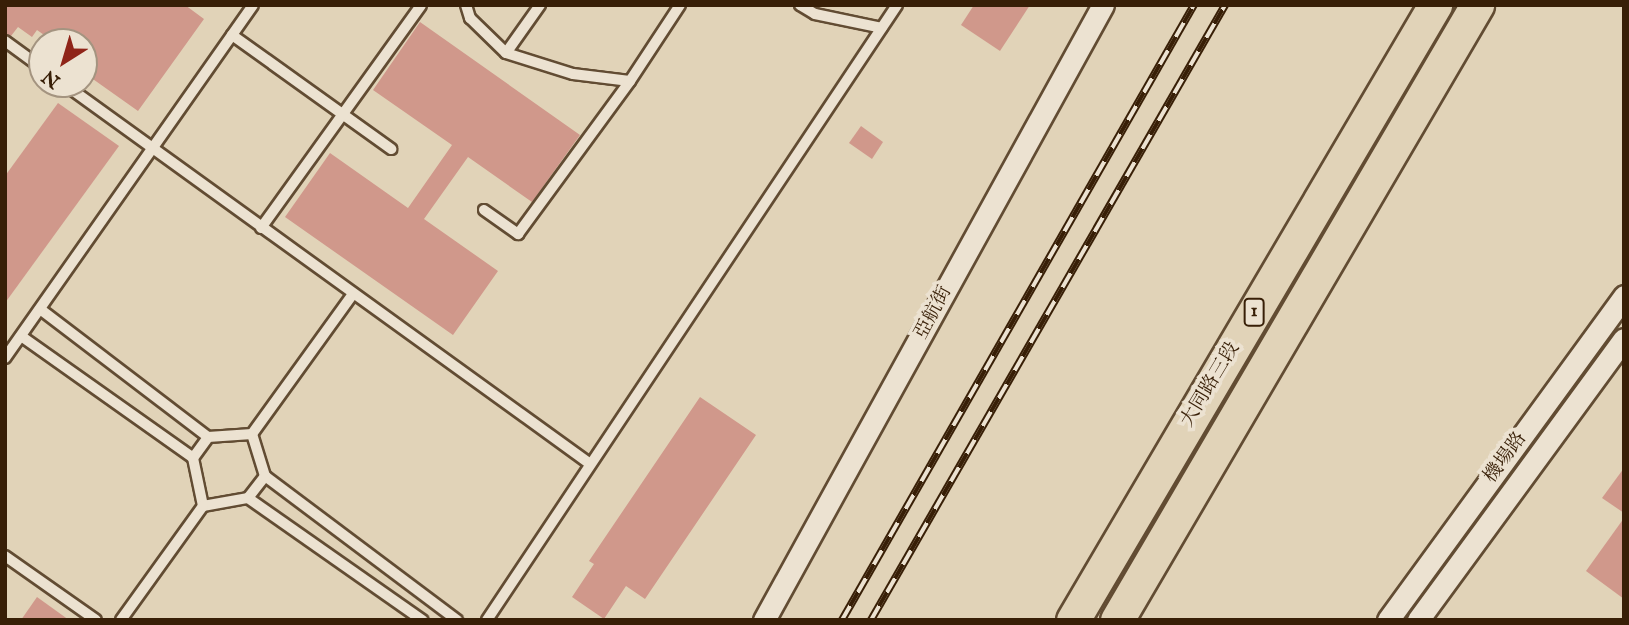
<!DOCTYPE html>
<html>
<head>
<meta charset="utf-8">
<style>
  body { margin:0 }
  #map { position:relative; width:1629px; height:625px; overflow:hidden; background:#e1d3b8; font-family:"IM FELL English","Noto Serif TC",serif }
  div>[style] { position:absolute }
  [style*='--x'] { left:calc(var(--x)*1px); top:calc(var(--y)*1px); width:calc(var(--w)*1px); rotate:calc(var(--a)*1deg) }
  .building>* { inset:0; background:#d0988b }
  .roads { filter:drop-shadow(2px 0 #624c33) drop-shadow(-2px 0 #624c33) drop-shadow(0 2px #624c33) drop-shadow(0 -2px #624c33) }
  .lane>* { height:10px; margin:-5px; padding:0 5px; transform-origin:5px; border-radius:5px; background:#ece2d1 }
  .street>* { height:21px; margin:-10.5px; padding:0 10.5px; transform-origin:10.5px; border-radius:10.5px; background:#ece2d1 }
  .primary>* { height:33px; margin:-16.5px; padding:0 16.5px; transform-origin:16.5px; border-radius:16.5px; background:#e1d3b8 }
  .rail>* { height:8px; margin-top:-4px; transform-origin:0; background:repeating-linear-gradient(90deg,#ece2d1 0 16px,#381f07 0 32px); box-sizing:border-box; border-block:2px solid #381f07 }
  span { translate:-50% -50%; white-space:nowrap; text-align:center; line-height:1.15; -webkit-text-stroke:7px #ece2d1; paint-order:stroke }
  .shield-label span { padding:2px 5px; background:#ece2d1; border:2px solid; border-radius:5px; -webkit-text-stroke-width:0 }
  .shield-label { font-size:18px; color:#381f07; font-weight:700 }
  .street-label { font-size:19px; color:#381f07 }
  .frame { position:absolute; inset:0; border:7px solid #381f07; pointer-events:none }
  .north { position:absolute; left:28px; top:28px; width:70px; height:70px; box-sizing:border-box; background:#ece2d1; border:2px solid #a49480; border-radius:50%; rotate:217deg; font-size:19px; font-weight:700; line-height:28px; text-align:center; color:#381f07 }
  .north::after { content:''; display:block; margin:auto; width:24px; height:32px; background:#8f2418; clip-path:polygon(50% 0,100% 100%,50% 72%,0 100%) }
</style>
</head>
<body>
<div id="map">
  <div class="building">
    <i style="clip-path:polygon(5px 5px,185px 5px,204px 19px,138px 111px,90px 77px,94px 71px,84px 63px,84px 42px,54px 42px,37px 30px,32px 37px,18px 27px,11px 36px,5px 33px)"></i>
    <i style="clip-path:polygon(974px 5px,1030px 5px,1000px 51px,961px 25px)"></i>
    <i style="clip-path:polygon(420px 22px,580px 135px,532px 202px,468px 157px,424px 219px,498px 271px,453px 335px,285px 217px,330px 153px,408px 208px,452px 145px,373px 90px)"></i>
    <i style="clip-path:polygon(58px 103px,119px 146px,5px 303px,5px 176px)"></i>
    <i style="clip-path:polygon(861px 126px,883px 142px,872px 159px,849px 143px)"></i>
    <i style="clip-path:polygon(700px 397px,756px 435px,645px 599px,626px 586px,604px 619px,572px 597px,594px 564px,589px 561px)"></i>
    <i style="clip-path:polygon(1624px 468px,1624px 513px,1602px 498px)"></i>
    <i style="clip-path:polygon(1624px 518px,1624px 599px,1586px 571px)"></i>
    <i style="clip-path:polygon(37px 597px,69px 620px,21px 620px)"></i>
  </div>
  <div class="roads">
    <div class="lane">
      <i style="--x:466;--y:5;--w:14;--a:73"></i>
      <i style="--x:470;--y:18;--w:50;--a:44.2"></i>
      <i style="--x:506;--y:53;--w:70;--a:17.4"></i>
      <i style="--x:573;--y:74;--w:57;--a:7"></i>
      <i style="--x:630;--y:81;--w:91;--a:-56.7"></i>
      <i style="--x:800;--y:5;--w:17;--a:31"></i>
      <i style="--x:815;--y:14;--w:68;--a:11.8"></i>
      <i style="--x:232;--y:35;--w:196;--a:35.6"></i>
      <i style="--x:5;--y:41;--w:46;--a:36.1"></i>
      <i style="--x:506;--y:53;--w:59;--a:-54.7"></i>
      <i style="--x:64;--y:84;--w:648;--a:35.83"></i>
      <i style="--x:484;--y:210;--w:42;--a:35.2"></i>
      <i style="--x:518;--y:234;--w:190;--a:-53.8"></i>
      <i style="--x:261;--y:228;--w:274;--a:-54.3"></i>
      <i style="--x:40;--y:309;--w:211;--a:37.3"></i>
      <i style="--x:208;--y:437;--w:44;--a:-3.9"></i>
      <i style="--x:252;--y:434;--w:44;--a:72.8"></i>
      <i style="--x:265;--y:476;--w:240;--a:36.9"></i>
      <i style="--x:21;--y:336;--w:211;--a:35.3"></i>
      <i style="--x:193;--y:458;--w:49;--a:78.2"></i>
      <i style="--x:203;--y:506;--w:46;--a:-10.1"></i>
      <i style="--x:248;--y:498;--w:213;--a:35"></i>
      <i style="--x:5;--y:358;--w:431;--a:-54.9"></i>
      <i style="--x:252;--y:434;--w:173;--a:-54.2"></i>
      <i style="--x:193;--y:458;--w:26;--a:-54"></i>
      <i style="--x:248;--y:498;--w:28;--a:-52"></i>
      <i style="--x:5;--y:556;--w:111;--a:35.1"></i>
      <i style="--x:121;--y:620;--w:140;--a:-54.3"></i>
      <i style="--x:487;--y:620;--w:739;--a:-56.31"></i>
    </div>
    <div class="street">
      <i style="--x:764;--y:620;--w:702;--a:-61.14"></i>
      <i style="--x:1388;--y:620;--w:401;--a:-53.9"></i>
      <i style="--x:1418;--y:620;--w:348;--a:-53.8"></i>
    </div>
    <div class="primary">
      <i style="--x:1073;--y:620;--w:714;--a:-59.52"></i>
      <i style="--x:1117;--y:620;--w:713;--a:-59.66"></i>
    </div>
  </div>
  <div class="rail">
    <i style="--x:842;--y:620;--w:709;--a:-60.22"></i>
    <i style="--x:871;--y:620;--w:710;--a:-60.07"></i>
  </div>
  <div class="shield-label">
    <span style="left:1254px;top:312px">1</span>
  </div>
  <div class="street-label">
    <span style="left:934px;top:313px;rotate:-62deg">亞航街</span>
    <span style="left:1211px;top:385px;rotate:-59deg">大同路三段</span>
    <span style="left:1506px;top:458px;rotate:-54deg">機場路</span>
  </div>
  <div class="frame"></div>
  <div class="north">N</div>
</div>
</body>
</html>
